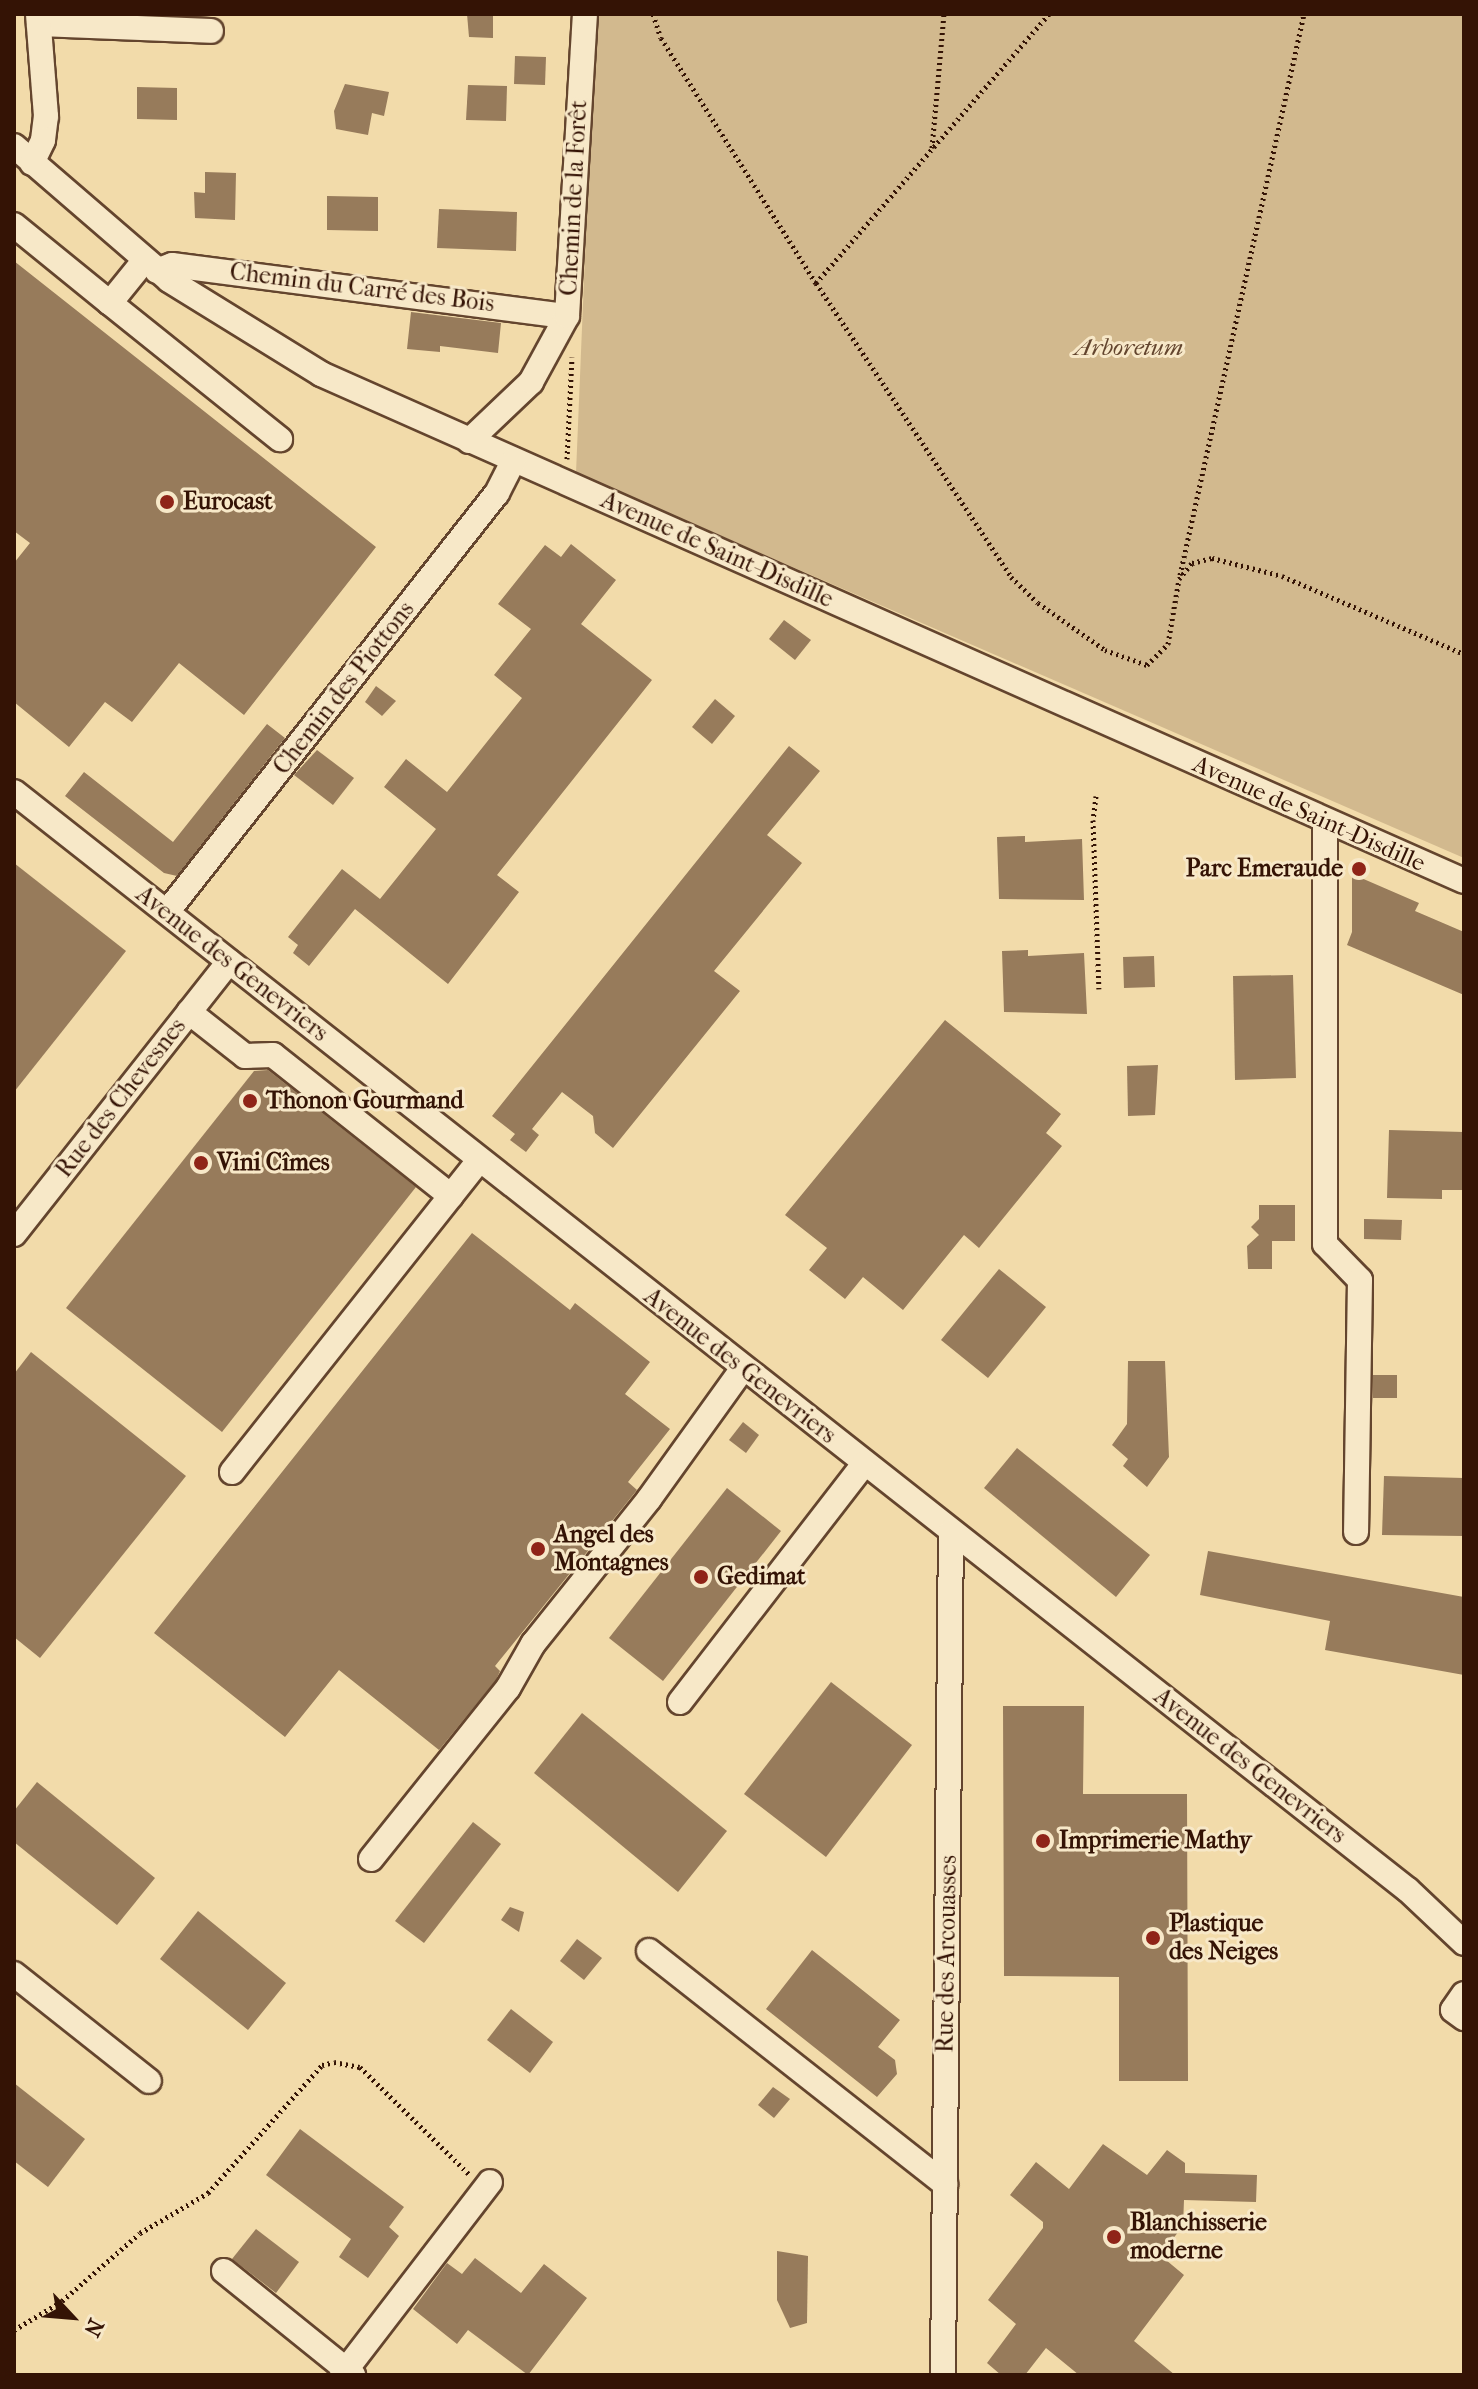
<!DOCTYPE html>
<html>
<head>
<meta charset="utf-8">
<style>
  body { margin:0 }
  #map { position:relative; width:1478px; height:2389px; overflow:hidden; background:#f2dbaa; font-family:"IM FELL French Canon",serif }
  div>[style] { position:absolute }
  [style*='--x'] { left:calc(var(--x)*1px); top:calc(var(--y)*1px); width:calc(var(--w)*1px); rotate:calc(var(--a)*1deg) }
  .green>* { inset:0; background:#d2b98e }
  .building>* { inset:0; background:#977b5b }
  .path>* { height:5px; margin-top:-2.5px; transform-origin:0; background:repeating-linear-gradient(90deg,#341305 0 2px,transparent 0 6px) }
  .roads { filter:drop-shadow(2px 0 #64452e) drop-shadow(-2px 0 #64452e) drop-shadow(0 2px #64452e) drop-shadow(0 -2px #64452e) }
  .minor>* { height:24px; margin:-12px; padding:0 12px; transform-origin:12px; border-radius:12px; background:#f7e8c8 }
  .dots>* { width:22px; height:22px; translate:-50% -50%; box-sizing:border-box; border:4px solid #f7e8c8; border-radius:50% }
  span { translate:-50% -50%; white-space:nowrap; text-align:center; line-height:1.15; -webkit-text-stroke:6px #f7e8c8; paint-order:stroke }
  .street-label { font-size:24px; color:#341305 }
  .park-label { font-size:24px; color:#63452e; font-style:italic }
  .poi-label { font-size:24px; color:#341305; font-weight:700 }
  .left { translate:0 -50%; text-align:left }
  .right { translate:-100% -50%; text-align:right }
  .frame { position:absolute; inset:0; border:16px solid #341305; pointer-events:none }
  .north { position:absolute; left:32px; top:2277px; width:80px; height:80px; -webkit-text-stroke:6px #f7e8c8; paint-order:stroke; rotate:116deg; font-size:22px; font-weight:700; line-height:32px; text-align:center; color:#341305 }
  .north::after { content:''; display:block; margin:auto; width:28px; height:36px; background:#341305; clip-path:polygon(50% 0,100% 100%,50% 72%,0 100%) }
</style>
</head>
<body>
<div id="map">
  <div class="green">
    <i style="clip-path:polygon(595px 14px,1464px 14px,1464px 858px,576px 473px)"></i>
  </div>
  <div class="building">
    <i style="clip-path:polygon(467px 14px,493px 14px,493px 38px,469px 37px)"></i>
    <i style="clip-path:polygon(515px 56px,546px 57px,545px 85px,514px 84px)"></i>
    <i style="clip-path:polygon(345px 84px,389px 92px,384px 116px,372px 113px,368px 135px,336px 129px,334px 111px)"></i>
    <i style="clip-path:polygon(468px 85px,507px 86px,506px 121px,466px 120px)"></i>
    <i style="clip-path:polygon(137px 87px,177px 88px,177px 120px,137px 119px)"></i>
    <i style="clip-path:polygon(205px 172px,236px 173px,235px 220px,195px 218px,194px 192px,205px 193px)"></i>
    <i style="clip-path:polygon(327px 196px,378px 197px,378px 231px,327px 230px)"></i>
    <i style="clip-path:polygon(439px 209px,517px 212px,516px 251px,437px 248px)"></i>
    <i style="clip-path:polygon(14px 261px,376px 547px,244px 715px,179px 663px,132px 722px,105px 702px,69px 747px,14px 702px,14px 563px,30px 543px,14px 531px)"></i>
    <i style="clip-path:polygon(411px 312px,501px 323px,498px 353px,440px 346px,440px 352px,407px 349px)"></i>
    <i style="clip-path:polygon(571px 544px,616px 580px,581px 624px,652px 680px,497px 875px,519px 892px,448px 984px,355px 909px,309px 966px,293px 953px,298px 945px,288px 937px,342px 869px,380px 899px,436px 829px,384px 787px,406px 759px,447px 792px,522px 698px,494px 675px,531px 629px,498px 604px,545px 545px,561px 557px)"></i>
    <i style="clip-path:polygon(784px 620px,811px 640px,795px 660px,769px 639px)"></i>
    <i style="clip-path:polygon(376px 686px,396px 701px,382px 716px,365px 702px)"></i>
    <i style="clip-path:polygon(715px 699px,735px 716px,712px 744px,692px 727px)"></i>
    <i style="clip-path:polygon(267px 724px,285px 738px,177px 876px,164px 873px,65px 796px,84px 772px,173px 842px)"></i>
    <i style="clip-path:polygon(789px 746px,820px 771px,767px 835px,802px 863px,714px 971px,740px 991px,613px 1148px,595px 1133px,593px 1116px,562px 1092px,532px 1129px,539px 1135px,526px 1152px,510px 1140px,515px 1134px,492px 1116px)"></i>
    <i style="clip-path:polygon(317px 750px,354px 778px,333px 805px,294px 775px)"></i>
    <i style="clip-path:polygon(1025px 836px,1025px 842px,1082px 839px,1084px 900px,999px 899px,997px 837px)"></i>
    <i style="clip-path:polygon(14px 863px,126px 951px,14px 1092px)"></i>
    <i style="clip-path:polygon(1352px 874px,1419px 903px,1415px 911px,1464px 932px,1464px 995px,1347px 945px,1352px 932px)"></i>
    <i style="clip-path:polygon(1028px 950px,1028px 956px,1084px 953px,1087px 1014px,1004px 1012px,1002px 951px)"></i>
    <i style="clip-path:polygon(1154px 956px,1155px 987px,1124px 988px,1123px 957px)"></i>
    <i style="clip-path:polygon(1293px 975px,1296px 1078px,1235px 1080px,1233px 976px)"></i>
    <i style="clip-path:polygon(945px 1020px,1061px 1114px,1046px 1133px,1062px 1146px,979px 1248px,964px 1235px,903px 1310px,863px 1277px,845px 1299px,809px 1270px,827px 1248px,785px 1215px)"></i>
    <i style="clip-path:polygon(1158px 1065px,1155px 1115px,1128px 1116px,1127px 1066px)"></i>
    <i style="clip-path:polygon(268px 1070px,416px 1187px,222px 1432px,66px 1308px,254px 1071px)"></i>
    <i style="clip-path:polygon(1389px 1130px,1464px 1132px,1464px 1190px,1442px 1190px,1442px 1199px,1387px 1198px)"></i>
    <i style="clip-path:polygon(1259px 1205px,1295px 1205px,1295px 1241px,1272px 1241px,1272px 1269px,1248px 1269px,1247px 1246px,1259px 1235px,1251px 1227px,1259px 1219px)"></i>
    <i style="clip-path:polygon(1364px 1219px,1402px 1220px,1401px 1240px,1364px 1239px)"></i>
    <i style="clip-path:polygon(472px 1233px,570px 1310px,575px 1303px,650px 1362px,625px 1394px,670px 1429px,628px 1482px,637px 1490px,495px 1666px,500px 1671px,496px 1680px,439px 1750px,339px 1670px,285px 1737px,154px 1633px)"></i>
    <i style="clip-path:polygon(999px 1269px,1046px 1307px,988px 1378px,941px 1340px)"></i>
    <i style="clip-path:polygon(31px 1352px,186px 1476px,40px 1658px,14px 1637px,14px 1374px)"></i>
    <i style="clip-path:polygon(1128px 1361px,1165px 1361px,1169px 1457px,1147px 1487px,1123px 1466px,1128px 1459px,1112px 1445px,1127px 1424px)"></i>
    <i style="clip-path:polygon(1373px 1375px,1397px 1375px,1397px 1398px,1373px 1398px)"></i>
    <i style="clip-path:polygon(743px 1422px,759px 1435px,746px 1453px,729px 1440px)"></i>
    <i style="clip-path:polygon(1017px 1448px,1150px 1555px,1116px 1597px,984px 1488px)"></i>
    <i style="clip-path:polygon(1384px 1476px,1464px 1478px,1464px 1536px,1382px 1535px)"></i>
    <i style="clip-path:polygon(727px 1488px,781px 1531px,663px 1681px,609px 1638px)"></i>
    <i style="clip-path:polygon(1208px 1551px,1464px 1597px,1464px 1675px,1325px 1650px,1330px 1621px,1200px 1595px)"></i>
    <i style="clip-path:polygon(831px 1682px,912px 1745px,826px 1857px,744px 1794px)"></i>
    <i style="clip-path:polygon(1003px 1706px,1084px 1706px,1083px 1794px,1187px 1794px,1188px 2081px,1119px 2081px,1119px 1977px,1004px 1976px)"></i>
    <i style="clip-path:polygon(582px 1713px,727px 1831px,678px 1892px,534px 1773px)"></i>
    <i style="clip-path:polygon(37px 1782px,155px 1878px,117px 1925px,14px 1842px,14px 1811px)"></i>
    <i style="clip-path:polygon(473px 1822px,501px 1844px,424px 1943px,395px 1921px)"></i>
    <i style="clip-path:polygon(510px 1907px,524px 1912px,519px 1932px,501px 1920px)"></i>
    <i style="clip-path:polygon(198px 1911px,286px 1983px,248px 2030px,160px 1959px)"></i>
    <i style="clip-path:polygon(577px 1939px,602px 1958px,584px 1980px,560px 1961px)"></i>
    <i style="clip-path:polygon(812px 1950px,900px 2020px,878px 2047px,895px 2060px,897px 2074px,877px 2097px,766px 2009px)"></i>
    <i style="clip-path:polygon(511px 2009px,553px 2042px,530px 2073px,487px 2040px)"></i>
    <i style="clip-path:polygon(14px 2083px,85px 2139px,48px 2187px,14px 2161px)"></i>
    <i style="clip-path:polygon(773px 2087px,790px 2099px,774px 2118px,758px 2105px)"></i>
    <i style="clip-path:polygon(300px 2129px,404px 2207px,389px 2227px,399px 2236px,368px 2278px,339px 2257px,351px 2239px,266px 2175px)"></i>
    <i style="clip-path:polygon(1103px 2144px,1147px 2175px,1167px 2150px,1185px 2163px,1185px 2173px,1257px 2175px,1256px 2202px,1184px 2200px,1183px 2226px,1160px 2255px,1184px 2275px,1134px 2341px,1175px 2375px,1079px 2375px,1046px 2348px,1025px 2375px,1001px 2375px,987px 2363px,1016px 2324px,988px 2300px,1043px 2228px,1043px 2222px,1010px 2195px,1036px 2162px,1069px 2189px)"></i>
    <i style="clip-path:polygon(256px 2229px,299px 2262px,276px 2293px,232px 2259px)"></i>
    <i style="clip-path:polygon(777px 2251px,808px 2256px,807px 2323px,790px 2328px,777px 2300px)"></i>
    <i style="clip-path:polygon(475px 2258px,521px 2293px,544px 2264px,587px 2298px,528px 2375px,468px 2330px,457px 2344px,413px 2309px,447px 2263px,462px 2274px)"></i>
  </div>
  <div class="path">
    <i style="--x:653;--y:14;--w:25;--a:72"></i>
    <i style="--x:661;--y:38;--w:290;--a:57.7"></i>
    <i style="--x:816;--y:283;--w:353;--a:56.4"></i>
    <i style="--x:1011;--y:577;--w:37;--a:44"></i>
    <i style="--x:1038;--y:603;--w:82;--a:35"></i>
    <i style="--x:1105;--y:650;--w:45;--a:19.7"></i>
    <i style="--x:1147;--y:665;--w:30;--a:-45"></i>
    <i style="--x:1168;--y:644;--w:66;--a:-80.4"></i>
    <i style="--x:1179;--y:579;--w:21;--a:-51"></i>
    <i style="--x:1192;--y:563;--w:21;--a:-14"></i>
    <i style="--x:1212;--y:558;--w:72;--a:14.4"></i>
    <i style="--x:1282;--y:576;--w:198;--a:23.2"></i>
    <i style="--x:932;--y:148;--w:135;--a:-84.9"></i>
    <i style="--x:816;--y:283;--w:356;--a:-49.1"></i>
    <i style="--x:567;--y:459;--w:102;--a:-87.2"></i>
    <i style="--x:1180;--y:575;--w:575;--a:-77.54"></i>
    <i style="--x:1096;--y:796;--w:24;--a:97"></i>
    <i style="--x:1093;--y:820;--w:169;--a:88"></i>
    <i style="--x:14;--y:2330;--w:56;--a:-31.1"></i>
    <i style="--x:62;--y:2301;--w:103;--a:-41.1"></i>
    <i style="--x:140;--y:2233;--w:79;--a:-30.5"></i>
    <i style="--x:208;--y:2193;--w:171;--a:-48.3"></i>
    <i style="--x:322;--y:2065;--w:12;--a:-14"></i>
    <i style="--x:334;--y:2062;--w:26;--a:11"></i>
    <i style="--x:360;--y:2067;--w:153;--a:44.5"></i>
  </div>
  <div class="roads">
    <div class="minor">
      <i style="--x:39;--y:24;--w:172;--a:2.3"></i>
      <i style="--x:14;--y:146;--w:205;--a:40.8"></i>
      <i style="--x:169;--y:280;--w:179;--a:31.7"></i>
      <i style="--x:321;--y:374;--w:1250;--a:23.92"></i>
      <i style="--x:32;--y:163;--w:25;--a:-64"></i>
      <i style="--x:43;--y:140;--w:24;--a:-83"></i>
      <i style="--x:46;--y:116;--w:102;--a:-94.5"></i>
      <i style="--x:14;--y:225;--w:124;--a:39.1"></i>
      <i style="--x:110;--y:303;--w:54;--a:-51"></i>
      <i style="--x:157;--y:271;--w:16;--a:-22"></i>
      <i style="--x:172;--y:265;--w:398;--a:7.4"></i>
      <i style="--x:110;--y:303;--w:218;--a:38.7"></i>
      <i style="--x:469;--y:441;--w:86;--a:-43.6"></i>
      <i style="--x:531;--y:382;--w:75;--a:-61.4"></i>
      <i style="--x:567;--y:316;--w:303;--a:-86.6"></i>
      <i style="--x:14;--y:792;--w:1774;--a:38.23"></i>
      <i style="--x:1408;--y:1890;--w:77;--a:43.4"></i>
      <i style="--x:1325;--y:821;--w:423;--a:90"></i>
      <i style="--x:1325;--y:1244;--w:50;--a:45.8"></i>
      <i style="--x:1360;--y:1280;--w:252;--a:90.9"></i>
      <i style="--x:167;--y:912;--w:533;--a:-51.78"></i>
      <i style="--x:497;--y:493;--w:37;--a:-63"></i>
      <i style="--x:189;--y:1012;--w:71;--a:38.2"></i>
      <i style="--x:245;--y:1056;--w:28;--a:-2"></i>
      <i style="--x:273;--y:1055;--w:227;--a:38.4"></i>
      <i style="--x:14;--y:1234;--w:347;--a:-51.7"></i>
      <i style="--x:232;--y:1472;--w:398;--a:-51.6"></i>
      <i style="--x:680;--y:1702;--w:301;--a:-52.3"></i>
      <i style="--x:371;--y:1859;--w:219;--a:-51.3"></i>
      <i style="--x:508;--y:1688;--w:51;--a:-60.4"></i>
      <i style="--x:533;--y:1644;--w:186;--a:-51.3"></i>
      <i style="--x:649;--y:1499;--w:161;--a:-54.3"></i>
      <i style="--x:649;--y:1951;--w:377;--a:38.2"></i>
      <i style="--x:14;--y:1974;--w:172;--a:38.4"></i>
      <i style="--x:1464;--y:1994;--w:19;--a:125"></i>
      <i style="--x:1453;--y:2010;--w:14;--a:36"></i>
      <i style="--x:224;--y:2271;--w:166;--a:38.9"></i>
      <i style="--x:342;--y:2375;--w:243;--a:-52.5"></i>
      <i style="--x:943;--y:2375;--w:843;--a:-89.46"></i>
    </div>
  </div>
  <div class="dots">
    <i style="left:167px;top:502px;background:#8f2418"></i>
    <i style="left:1359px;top:869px;background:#8f2418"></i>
    <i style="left:250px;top:1101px;background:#8f2418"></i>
    <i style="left:201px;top:1163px;background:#8f2418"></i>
    <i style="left:538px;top:1549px;background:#8f2418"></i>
    <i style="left:701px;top:1577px;background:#8f2418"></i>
    <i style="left:1043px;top:1841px;background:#8f2418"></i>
    <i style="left:1153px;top:1938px;background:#8f2418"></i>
    <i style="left:1114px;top:2237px;background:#8f2418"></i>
  </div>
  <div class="street-label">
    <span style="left:574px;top:198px;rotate:-87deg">Chemin de la Forêt</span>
    <span style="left:362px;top:288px;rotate:7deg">Chemin du Carré des Bois</span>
    <span style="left:717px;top:550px;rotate:24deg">Avenue de Saint-Disdille</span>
    <span style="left:344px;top:688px;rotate:-52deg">Chemin des Piottons</span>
    <span style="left:1309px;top:814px;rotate:24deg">Avenue de Saint-Disdille</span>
    <span style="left:232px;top:964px;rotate:38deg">Avenue des Genevriers</span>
    <span style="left:121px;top:1098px;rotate:-52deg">Rue des Chevesnes</span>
    <span style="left:740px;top:1366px;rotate:38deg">Avenue des Genevriers</span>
    <span style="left:1250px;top:1766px;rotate:38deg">Avenue des Genevriers</span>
    <span style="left:947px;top:1954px;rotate:-89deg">Rue des Arcouasses</span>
  </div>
  <div class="park-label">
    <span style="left:1129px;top:348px">Arboretum</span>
  </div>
  <div class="poi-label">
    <span class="left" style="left:183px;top:502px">Eurocast</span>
    <span class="right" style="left:1343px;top:869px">Parc Emeraude</span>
    <span class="left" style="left:266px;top:1101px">Thonon Gourmand</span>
    <span class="left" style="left:217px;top:1163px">Vini Cîmes</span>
    <span class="left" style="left:554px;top:1549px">Angel des<br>Montagnes</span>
    <span class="left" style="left:717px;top:1577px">Gedimat</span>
    <span class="left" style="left:1059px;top:1841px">Imprimerie Mathy</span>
    <span class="left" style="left:1169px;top:1938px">Plastique<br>des Neiges</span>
    <span class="left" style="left:1130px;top:2237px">Blanchisserie<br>moderne</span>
  </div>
  <div class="frame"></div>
  <div class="north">N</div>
</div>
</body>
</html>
